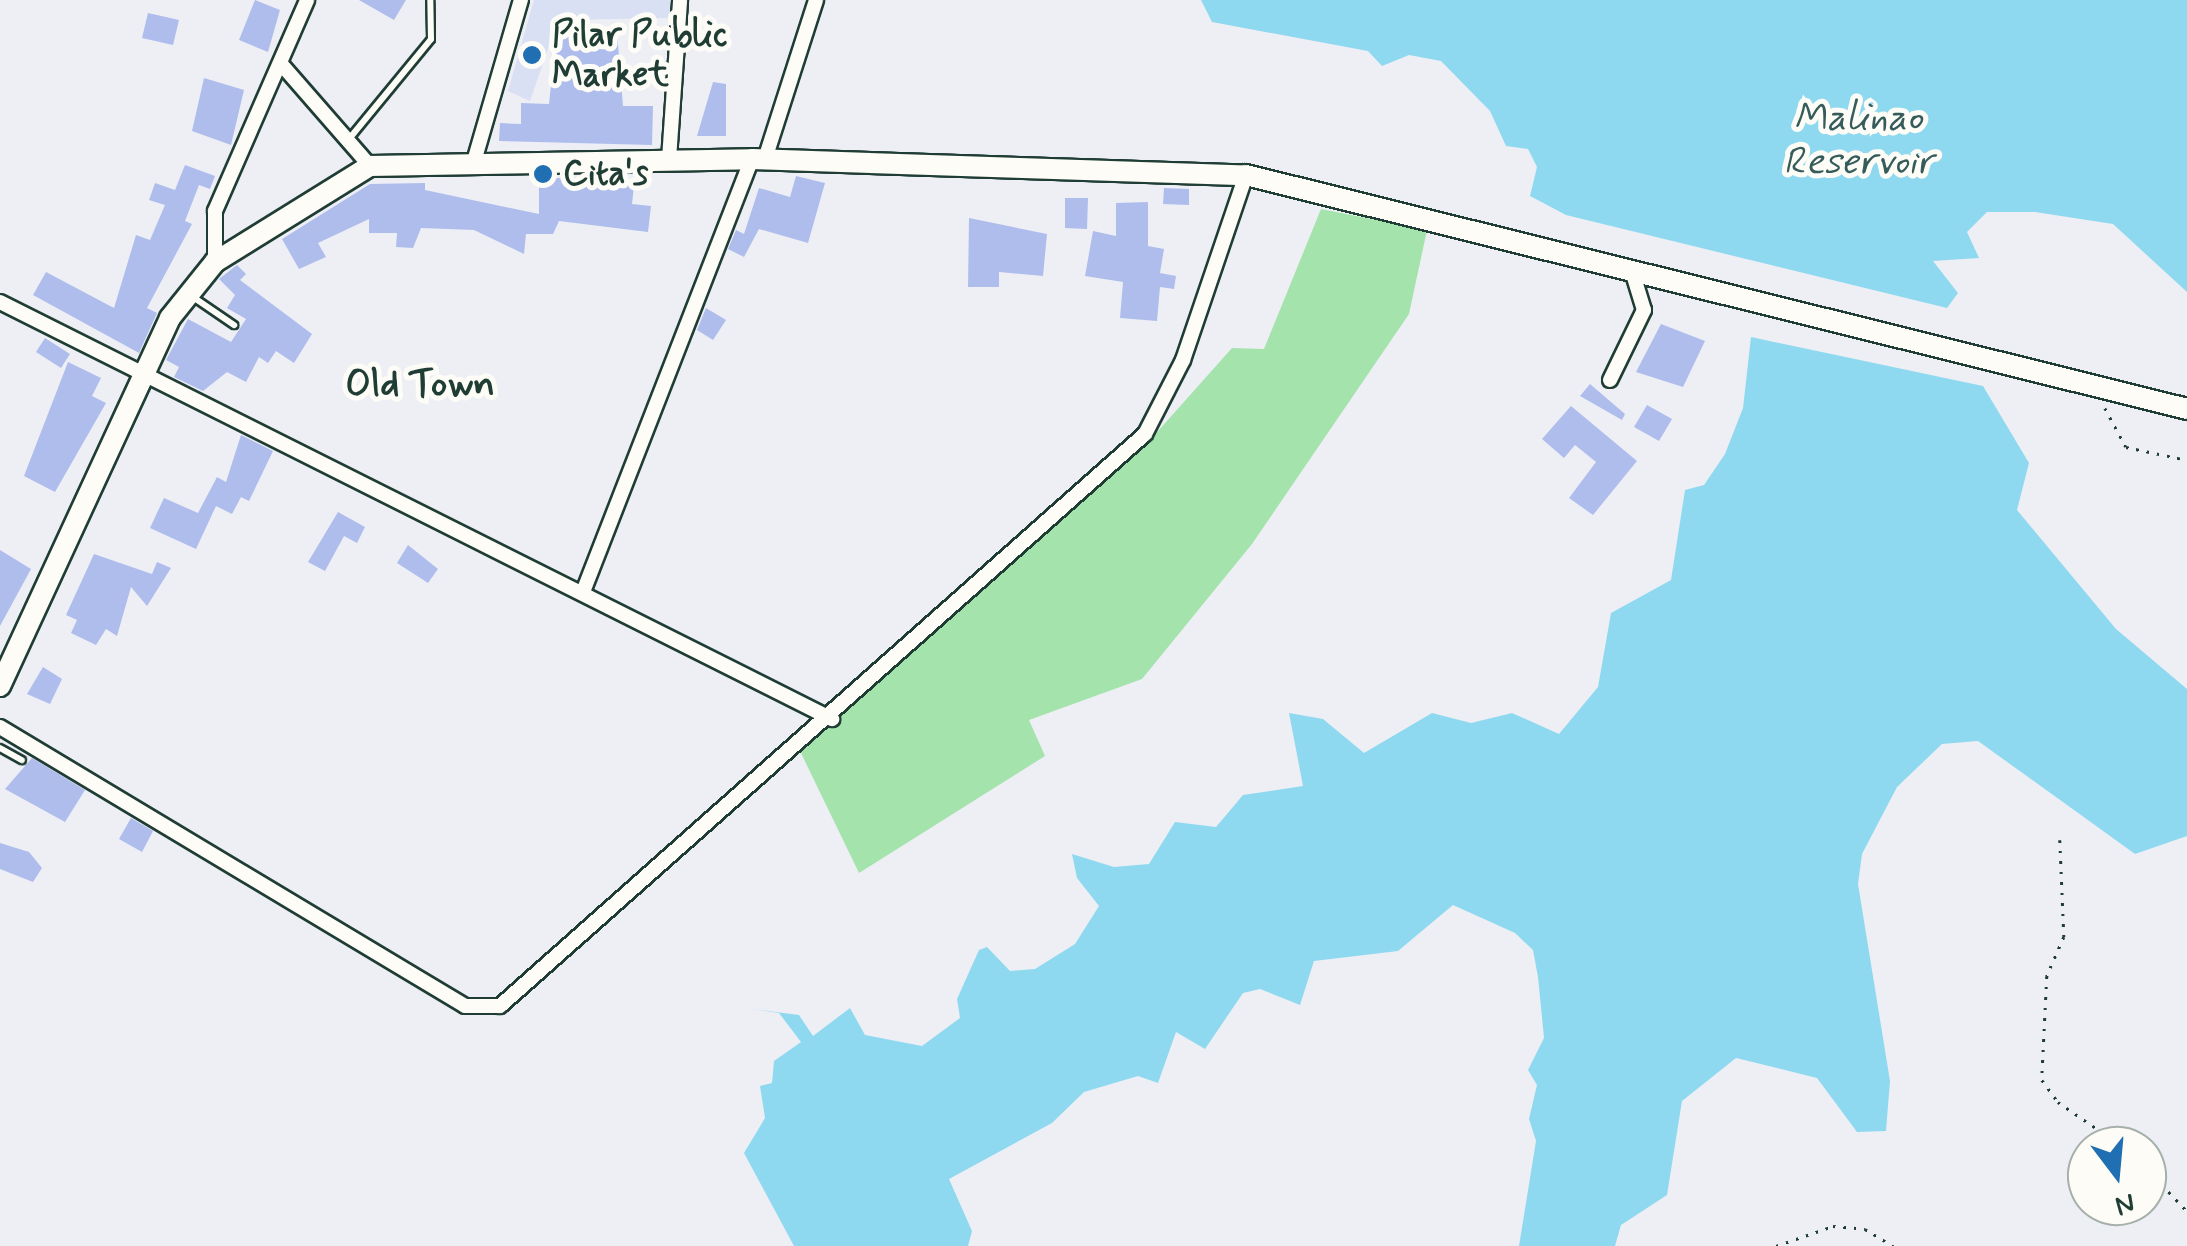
<!DOCTYPE html>
<html>
<head>
<meta charset="utf-8">
<style>
  body { margin:0 }
  #map { position:relative; width:2187px; height:1246px; overflow:hidden; background:#edeff5; font-family:Mynerve,sans-serif }
  div>[style] { position:absolute }
  [style*='--x'] { left:calc(var(--x)*1px); top:calc(var(--y)*1px); width:calc(var(--w)*1px); rotate:calc(var(--a)*1deg) }
  .built>* { inset:0; background:#dae0f3 }
  .green>* { inset:0; background:#a4e3ab }
  .water>* { inset:0; background:#8fd9f0 }
  .building>* { inset:0; background:#afbded }
  .path>* { height:2.5px; margin-top:-1.25px; transform-origin:0; background:repeating-linear-gradient(90deg,#1f3d34 0 2.5px,transparent 0 10.5px) }
  .roads { filter:drop-shadow(2px 0 #1f3d34) drop-shadow(-2px 0 #1f3d34) drop-shadow(0 2px #1f3d34) drop-shadow(0 -2px #1f3d34) }
  .lane>* { height:6px; margin:-3px; padding:0 3px; transform-origin:3px; border-radius:3px; background:#fdfcf7 }
  .street>* { height:14px; margin:-7px; padding:0 7px; transform-origin:7px; border-radius:7px; background:#fdfcf7 }
  .secondary>* { height:20px; margin:-10px; padding:0 10px; transform-origin:10px; border-radius:10px; background:#fdfcf7 }
  .dots>* { width:28px; height:28px; translate:-50% -50%; box-sizing:border-box; border:5px solid #fdfcf7; border-radius:50% }
  span { translate:-50% -50%; white-space:nowrap; text-align:center; line-height:1.15; -webkit-text-stroke:10px #fdfcf7; paint-order:stroke }
  .poi-label { font-size:35px; color:#1f3d34; font-weight:700 }
  .left { translate:0 -50%; text-align:left }
  .water-label { font-size:38px; color:#355c5a; font-style:italic }
  .neighbourhood-label { font-size:38px; color:#1f3d34; font-weight:700 }
  .north { position:absolute; left:2067px; top:1126px; width:100px; height:100px; box-sizing:border-box; background:#fdfcf7; border:2px solid #a4b0a9; border-radius:50%; rotate:164deg; font-size:28px; font-weight:700; line-height:40px; text-align:center; color:#1f3d34 }
  .north::after { content:''; display:block; margin:auto; width:35px; height:45px; background:#1f6fb2; clip-path:polygon(50% 0,100% 100%,50% 72%,0 100%) }
</style>
</head>
<body>
<div id="map">
  <div class="built">
    <i style="clip-path:polygon(534px 0,675px 0,670px 18px,558px 20px,530px 101px,508px 91px)"></i>
  </div>
  <div class="green">
    <i style="clip-path:polygon(1321px 209px,1427px 230px,1409px 314px,1252px 544px,1142px 679px,1029px 720px,1045px 756px,859px 873px,800px 751px,1142px 449px,1232px 348px,1264px 349px)"></i>
  </div>
  <div class="water">
    <i style="clip-path:polygon(1201px 0,2187px 0,2187px 292px,2113px 224px,2035px 212px,1987px 212px,1967px 232px,1979px 258px,1933px 261px,1958px 293px,1947px 308px,1566px 215px,1530px 196px,1537px 167px,1528px 149px,1506px 146px,1490px 111px,1441px 61px,1409px 55px,1382px 66px,1368px 51px,1212px 22px)"></i>
    <i style="clip-path:polygon(1751px 337px,1983px 386px,2029px 463px,2017px 510px,2116px 629px,2187px 689px,2187px 836px,2135px 854px,1978px 741px,1942px 744px,1897px 787px,1862px 854px,1858px 884px,1890px 1081px,1886px 1131px,1857px 1132px,1817px 1078px,1736px 1058px,1682px 1101px,1667px 1195px,1621px 1225px,1615px 1246px,1519px 1246px,1536px 1141px,1529px 1119px,1537px 1085px,1528px 1070px,1544px 1038px,1538px 977px,1533px 950px,1515px 933px,1453px 905px,1398px 951px,1314px 961px,1300px 1005px,1260px 989px,1243px 993px,1205px 1049px,1176px 1032px,1158px 1083px,1138px 1076px,1084px 1092px,1052px 1123px,949px 1179px,972px 1231px,968px 1246px,794px 1246px,744px 1153px,765px 1118px,760px 1086px,772px 1083px,774px 1061px,801px 1042px,779px 1013px,752px 1009px,799px 1015px,813px 1036px,850px 1008px,865px 1035px,922px 1046px,960px 1018px,957px 999px,979px 950px,987px 947px,1010px 971px,1035px 969px,1075px 944px,1099px 906px,1077px 878px,1072px 854px,1114px 867px,1149px 864px,1175px 822px,1216px 827px,1243px 795px,1303px 786px,1289px 713px,1323px 719px,1364px 753px,1432px 713px,1471px 723px,1512px 713px,1559px 734px,1598px 687px,1611px 613px,1671px 580px,1685px 490px,1704px 485px,1725px 454px,1743px 408px)"></i>
  </div>
  <div class="building">
    <i style="clip-path:polygon(255px 0,280px 10px,268px 52px,239px 40px)"></i>
    <i style="clip-path:polygon(359px 0,406px 0,394px 20px)"></i>
    <i style="clip-path:polygon(148px 13px,179px 20px,173px 45px,142px 38px)"></i>
    <i style="clip-path:polygon(557px 30px,617px 32px,623px 106px,653px 106px,652px 145px,499px 141px,500px 123px,521px 124px,521px 103px,549px 104px)"></i>
    <i style="clip-path:polygon(204px 78px,244px 90px,231px 145px,192px 131px)"></i>
    <i style="clip-path:polygon(713px 82px,726px 84px,726px 136px,697px 136px)"></i>
    <i style="clip-path:polygon(185px 165px,215px 176px,210px 189px,199px 185px,185px 221px,192px 224px,147px 308px,157px 313px,139px 353px,33px 295px,46px 272px,114px 308px,136px 235px,150px 240px,165px 205px,149px 200px,155px 183px,175px 190px)"></i>
    <i style="clip-path:polygon(598px 176px,634px 186px,632px 204px,651px 206px,648px 232px,559px 221px,553px 234px,526px 234px,524px 254px,474px 230px,421px 228px,413px 248px,396px 247px,397px 233px,369px 233px,369px 219px,318px 243px,326px 257px,299px 269px,282px 239px,370px 184px,425px 183px,425px 190px,539px 214px,539px 179px)"></i>
    <i style="clip-path:polygon(796px 176px,825px 183px,808px 243px,759px 229px,744px 257px,728px 249px,736px 230px,744px 234px,759px 188px,790px 197px)"></i>
    <i style="clip-path:polygon(1164px 188px,1189px 189px,1189px 205px,1163px 204px)"></i>
    <i style="clip-path:polygon(1065px 198px,1088px 198px,1087px 229px,1065px 228px)"></i>
    <i style="clip-path:polygon(1148px 202px,1148px 246px,1164px 249px,1160px 273px,1176px 276px,1174px 289px,1160px 287px,1157px 321px,1120px 318px,1123px 282px,1085px 276px,1093px 231px,1116px 236px,1116px 203px)"></i>
    <i style="clip-path:polygon(969px 218px,1047px 234px,1043px 276px,999px 272px,999px 287px,968px 287px)"></i>
    <i style="clip-path:polygon(237px 265px,246px 274px,240px 280px,312px 334px,294px 363px,276px 351px,268px 363px,259px 357px,246px 382px,227px 372px,203px 391px,174px 377px,179px 367px,166px 360px,188px 319px,231px 342px,246px 319px,227px 308px,235px 295px,219px 279px)"></i>
    <i style="clip-path:polygon(706px 308px,726px 320px,713px 340px,697px 330px)"></i>
    <i style="clip-path:polygon(1661px 324px,1705px 341px,1683px 387px,1636px 372px)"></i>
    <i style="clip-path:polygon(45px 338px,70px 354px,61px 368px,36px 352px)"></i>
    <i style="clip-path:polygon(68px 362px,101px 378px,92px 396px,106px 403px,55px 492px,24px 476px)"></i>
    <i style="clip-path:polygon(1590px 384px,1625px 414px,1622px 420px,1580px 396px)"></i>
    <i style="clip-path:polygon(1647px 405px,1672px 419px,1659px 441px,1634px 427px)"></i>
    <i style="clip-path:polygon(1571px 406px,1637px 461px,1593px 515px,1569px 498px,1596px 462px,1575px 445px,1564px 458px,1542px 439px)"></i>
    <i style="clip-path:polygon(241px 435px,273px 451px,249px 501px,241px 497px,232px 514px,216px 506px,196px 549px,150px 528px,164px 498px,198px 513px,217px 477px,226px 482px)"></i>
    <i style="clip-path:polygon(338px 512px,365px 527px,357px 543px,344px 536px,325px 571px,308px 562px)"></i>
    <i style="clip-path:polygon(408px 545px,438px 569px,428px 583px,397px 563px)"></i>
    <i style="clip-path:polygon(0 550px,31px 569px,0 626px)"></i>
    <i style="clip-path:polygon(94px 554px,152px 574px,157px 562px,171px 568px,147px 606px,131px 587px,117px 636px,106px 629px,96px 645px,71px 633px,77px 620px,66px 615px)"></i>
    <i style="clip-path:polygon(43px 667px,62px 679px,50px 704px,27px 694px)"></i>
    <i style="clip-path:polygon(32px 758px,85px 790px,65px 822px,5px 789px)"></i>
    <i style="clip-path:polygon(131px 818px,153px 831px,142px 852px,119px 839px)"></i>
    <i style="clip-path:polygon(0 843px,29px 852px,42px 868px,33px 882px,0 869px)"></i>
  </div>
  <div class="path">
    <i style="--x:2105;--y:408;--w:44;--a:61.7"></i>
    <i style="--x:2126;--y:447;--w:62;--a:12"></i>
    <i style="--x:2060;--y:840;--w:97;--a:87.6"></i>
    <i style="--x:2064;--y:937;--w:43;--a:113.6"></i>
    <i style="--x:2047;--y:976;--w:104;--a:92.8"></i>
    <i style="--x:2042;--y:1080;--w:27;--a:54"></i>
    <i style="--x:2058;--y:1102;--w:78;--a:34.5"></i>
    <i style="--x:2147;--y:1169;--w:58;--a:46.4"></i>
    <i style="--x:1776;--y:1246;--w:60;--a:-19.3"></i>
    <i style="--x:1833;--y:1226;--w:32;--a:5"></i>
    <i style="--x:1865;--y:1229;--w:33;--a:31"></i>
  </div>
  <div class="roads">
    <div class="lane">
      <i style="--x:349;--y:139;--w:129;--a:-50.6"></i>
      <i style="--x:431;--y:39;--w:39;--a:-91"></i>
      <i style="--x:193;--y:297;--w:50;--a:34.3"></i>
      <i style="--x:0;--y:748;--w:25;--a:29"></i>
    </div>
    <div class="street">
      <i style="--x:282;--y:65;--w:134;--a:48.9"></i>
      <i style="--x:475;--y:158;--w:165;--a:-73.8"></i>
      <i style="--x:669;--y:159;--w:159;--a:-86"></i>
      <i style="--x:765;--y:159;--w:167;--a:-72.2"></i>
      <i style="--x:215;--y:262;--w:51;--a:-90"></i>
      <i style="--x:215;--y:211;--w:230;--a:-66.4"></i>
      <i style="--x:0;--y:302;--w:931;--a:26.62"></i>
      <i style="--x:1610;--y:380;--w:78;--a:-64.1"></i>
      <i style="--x:1644;--y:310;--w:41;--a:-107.1"></i>
      <i style="--x:583;--y:592;--w:465;--a:-68.7"></i>
      <i style="--x:0;--y:727;--w:542;--a:30.96"></i>
      <i style="--x:465;--y:1006;--w:35;--a:0"></i>
      <i style="--x:500;--y:1006;--w:862;--a:-41.57"></i>
      <i style="--x:1145;--y:434;--w:83;--a:-62.8"></i>
      <i style="--x:1183;--y:360;--w:195;--a:-71.2"></i>
    </div>
    <div class="secondary">
      <i style="--x:0;--y:686;--w:405;--a:-65.2"></i>
      <i style="--x:170;--y:318;--w:72;--a:-51.2"></i>
      <i style="--x:215;--y:262;--w:182;--a:-31.8"></i>
      <i style="--x:370;--y:166;--w:382;--a:-1"></i>
      <i style="--x:752;--y:159;--w:494;--a:1.9"></i>
      <i style="--x:1246;--y:175;--w:970;--a:13.96"></i>
    </div>
  </div>
  <div class="dots">
    <i style="left:532px;top:55px;background:#1f6fb2"></i>
    <i style="left:543px;top:174px;background:#1f6fb2"></i>
  </div>
  <div class="poi-label">
    <span class="left" style="left:552px;top:55px">Pilar Public<br>Market</span>
    <span class="left" style="left:563px;top:174px">Cita's</span>
  </div>
  <div class="water-label">
    <span style="left:1858px;top:141px">Malinao<br>Reservoir</span>
  </div>
  <div class="neighbourhood-label">
    <span style="left:420px;top:385px">Old Town</span>
  </div>
  <div class="north">N</div>
</div>
</body>
</html>
